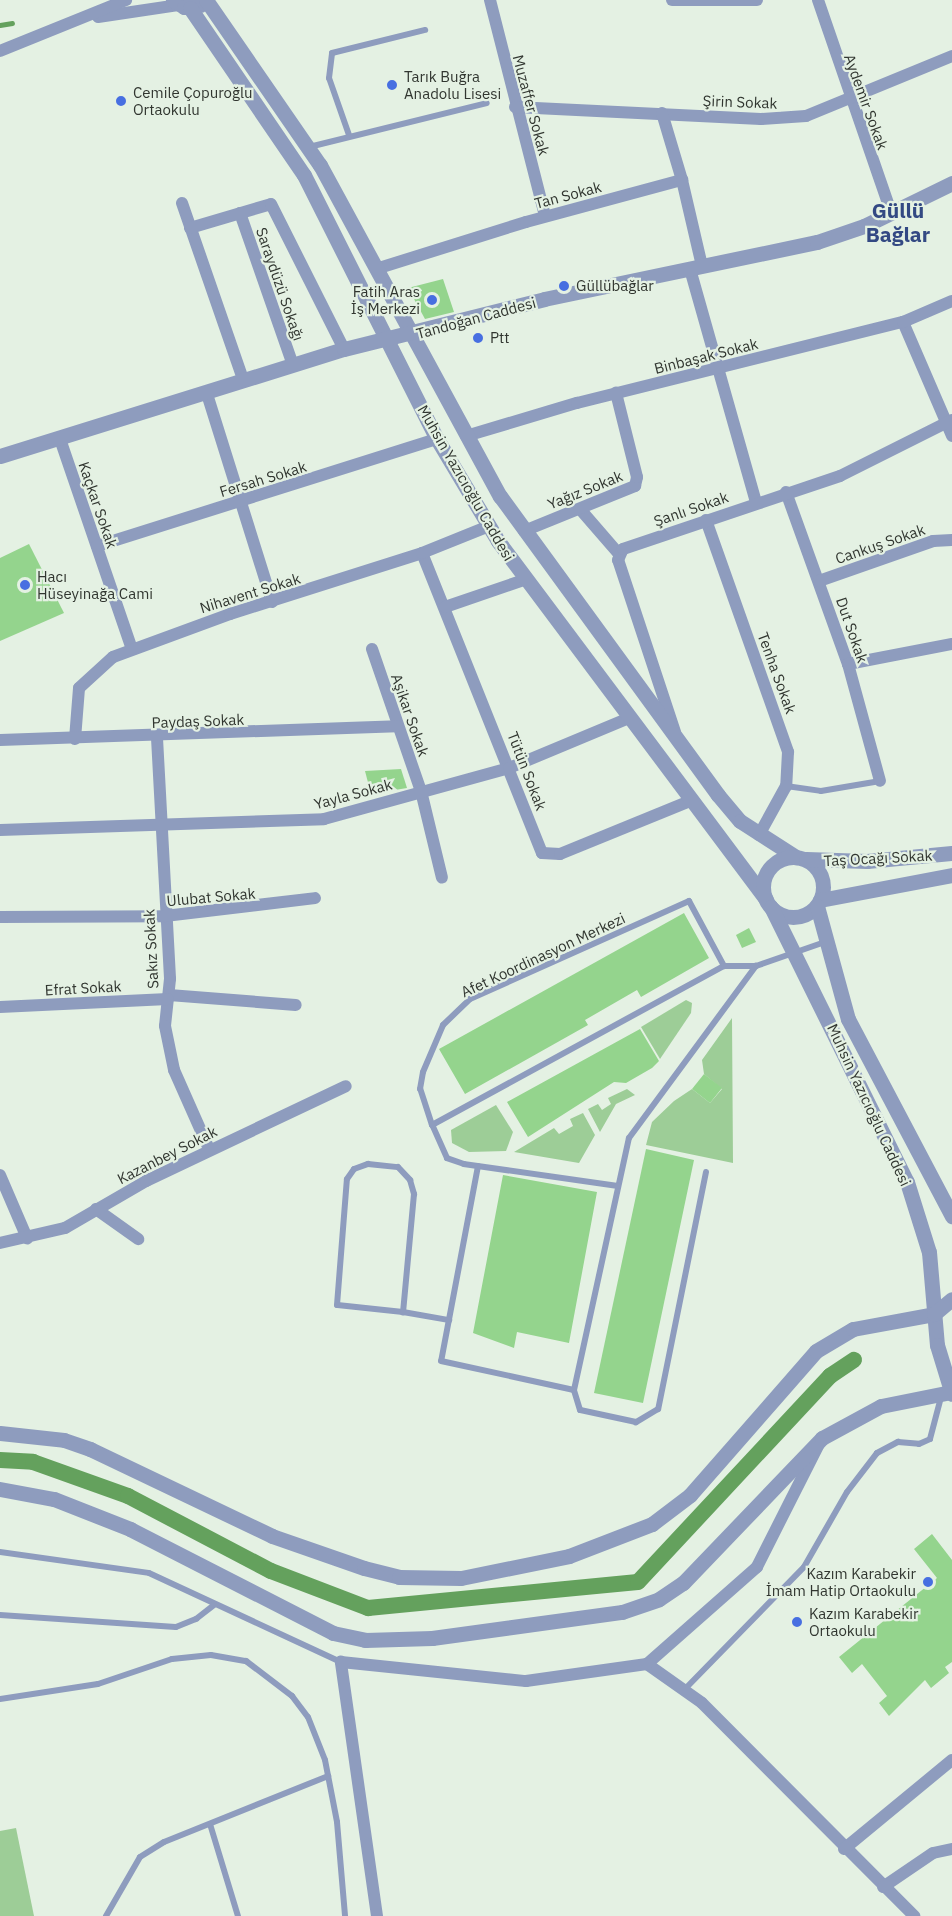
<!DOCTYPE html>
<html>
<head>
<meta charset="utf-8">
<style>
  body { margin:0 }
  #map { position:relative; width:952px; height:1916px; overflow:hidden; background:#e4f1e3; font-family:"IBM Plex Sans",sans-serif }
  div>[style] { position:absolute }
  [style*='--x'] { left:calc(var(--x)*1px); top:calc(var(--y)*1px); width:calc(var(--w)*1px); rotate:calc(var(--a)*1deg) }
  .green>* { inset:0; background:#9dcd97 }
  .stream>* { height:4.5px; margin:-2.25px; padding:0 2.25px; transform-origin:2.25px; border-radius:2.25px; background:#64a15d }
  .canal>* { height:16px; margin:-8px; padding:0 8px; transform-origin:8px; border-radius:8px; background:#64a15d }
  .building>* { inset:0; background:#94d48d }
  .service>* { height:6px; margin:-3px; padding:0 3px; transform-origin:3px; border-radius:3px; background:#8e9cbe }
  .minor>* { height:12px; margin:-6px; padding:0 6px; transform-origin:6px; border-radius:6px; background:#8e9cbe }
  .tertiary>* { height:15px; margin:-7.5px; padding:0 7.5px; transform-origin:7.5px; border-radius:7.5px; background:#8e9cbe }
  .tertiary>.ring { margin:-7.5px; padding:0; box-sizing:content-box; background:none; border:15px solid #8e9cbe; border-radius:50% }
  .dots>* { width:16px; height:16px; translate:-50% -50%; box-sizing:border-box; border:3px solid #e4f1e3; border-radius:50% }
  span { translate:-50% -50%; white-space:nowrap; text-align:center; line-height:1.15; -webkit-text-stroke:4.5px #e4f1e3; paint-order:stroke }
  .poi-label { font-size:15px; color:#313630 }
  .left { translate:0 -50%; text-align:left }
  .right { translate:-100% -50%; text-align:right }
  .street-label { font-size:15px; color:#313630 }
  .district-label { font-size:21px; color:#334983; font-weight:700 }
</style>
</head>
<body>
<div id="map">
  <div class="green">
    <i style="clip-path:polygon(686px 1000px,692px 1003px,691px 1013px,660px 1059px,641px 1027px)"></i>
    <i style="clip-path:polygon(732px 1018px,733px 1163px,646px 1145px,652px 1122px,674px 1101px,692px 1089px,710px 1103px,722px 1089px,704px 1074px,702px 1060px)"></i>
    <i style="clip-path:polygon(627px 1089px,635px 1095px,616px 1104px,600px 1132px,588px 1109px,598px 1104px,602px 1110px,611px 1104px,608px 1098px)"></i>
    <i style="clip-path:polygon(496px 1105px,513px 1132px,506px 1151px,469px 1152px,452px 1143px,451px 1130px)"></i>
    <i style="clip-path:polygon(583px 1113px,595px 1135px,579px 1163px,514px 1152px,554px 1128px,559px 1134px,573px 1126px,570px 1119px)"></i>
    <i style="clip-path:polygon(16px 1828px,34px 1916px,0 1916px,0 1831px)"></i>
  </div>
  <div class="stream">
    <i style="--x:0;--y:25;--w:12;--a:-9"></i>
  </div>
  <div class="canal">
    <i style="--x:0;--y:1460;--w:33;--a:3"></i>
    <i style="--x:33;--y:1462;--w:101;--a:19.7"></i>
    <i style="--x:128;--y:1496;--w:161;--a:27.7"></i>
    <i style="--x:271;--y:1571;--w:104;--a:20.9"></i>
    <i style="--x:368;--y:1608;--w:271;--a:-5.5"></i>
    <i style="--x:638;--y:1582;--w:282;--a:-47"></i>
    <i style="--x:830;--y:1376;--w:29;--a:-34"></i>
  </div>
  <div class="building">
    <i style="clip-path:polygon(443px 279px,454px 312px,425px 319px,408px 288px)"></i>
    <i style="clip-path:polygon(29px 544px,64px 613px,0 641px,0 558px)"></i>
    <i style="clip-path:polygon(401px 769px,407px 788px,371px 794px,365px 771px)"></i>
    <i style="clip-path:polygon(684px 913px,709px 958px,641px 997px,637px 990px,585px 1020px,588px 1025px,465px 1094px,439px 1049px)"></i>
    <i style="clip-path:polygon(749px 928px,756px 942px,742px 948px,736px 935px)"></i>
    <i style="clip-path:polygon(640px 1029px,659px 1061px,652px 1068px,626px 1083px,614px 1082px,528px 1137px,507px 1102px)"></i>
    <i style="clip-path:polygon(704px 1074px,722px 1088px,710px 1103px,692px 1089px)"></i>
    <i style="clip-path:polygon(646px 1149px,694px 1160px,643px 1403px,594px 1393px)"></i>
    <i style="clip-path:polygon(503px 1175px,597px 1192px,569px 1343px,517px 1332px,514px 1348px,473px 1333px)"></i>
    <i style="clip-path:polygon(932px 1534px,952px 1560px,952px 1662px,945px 1667px,949px 1673px,931px 1688px,925px 1680px,889px 1716px,879px 1703px,887px 1696px,862px 1664px,852px 1673px,839px 1657px,937px 1578px,914px 1549px)"></i>
  </div>
  <div class="service">
    <i style="--x:349;--y:135;--w:60;--a:-109.3"></i>
    <i style="--x:329;--y:78;--w:25;--a:-83"></i>
    <i style="--x:332;--y:53;--w:96;--a:-13.9"></i>
    <i style="--x:309;--y:147;--w:183;--a:-13.9"></i>
    <i style="--x:786;--y:786;--w:35;--a:8"></i>
    <i style="--x:821;--y:791;--w:60;--a:-9.6"></i>
    <i style="--x:432;--y:1125;--w:38;--a:-108"></i>
    <i style="--x:420;--y:1089;--w:17;--a:-80"></i>
    <i style="--x:423;--y:1072;--w:51;--a:-66.9"></i>
    <i style="--x:443;--y:1025;--w:37;--a:-44"></i>
    <i style="--x:470;--y:999;--w:240;--a:-24.1"></i>
    <i style="--x:689;--y:901;--w:74;--a:61.7"></i>
    <i style="--x:478;--y:1166;--w:198;--a:100.7"></i>
    <i style="--x:441;--y:1361;--w:136;--a:12.3"></i>
    <i style="--x:706;--y:1172;--w:242;--a:101.4"></i>
    <i style="--x:658;--y:1409;--w:26;--a:149"></i>
    <i style="--x:636;--y:1422;--w:57;--a:-167.9"></i>
    <i style="--x:580;--y:1410;--w:21;--a:-107"></i>
    <i style="--x:574;--y:1390;--w:258;--a:-77.7"></i>
    <i style="--x:629;--y:1138;--w:214;--a:-53.6"></i>
    <i style="--x:756;--y:966;--w:73;--a:-19.2"></i>
    <i style="--x:618;--y:1186;--w:156;--a:-171.9"></i>
    <i style="--x:464;--y:1164;--w:18;--a:-161"></i>
    <i style="--x:447;--y:1158;--w:36;--a:-114"></i>
    <i style="--x:432;--y:1125;--w:332;--a:-28.6"></i>
    <i style="--x:724;--y:966;--w:32;--a:0"></i>
    <i style="--x:403;--y:1312;--w:66;--a:-173.9"></i>
    <i style="--x:337;--y:1305;--w:126;--a:-85.5"></i>
    <i style="--x:347;--y:1179;--w:12;--a:-55"></i>
    <i style="--x:354;--y:1169;--w:15;--a:-20"></i>
    <i style="--x:368;--y:1164;--w:30;--a:6"></i>
    <i style="--x:398;--y:1167;--w:18;--a:47"></i>
    <i style="--x:410;--y:1180;--w:15;--a:74"></i>
    <i style="--x:414;--y:1194;--w:119;--a:95.3"></i>
    <i style="--x:403;--y:1312;--w:47;--a:9.9"></i>
    <i style="--x:0;--y:1552;--w:150;--a:8"></i>
    <i style="--x:149;--y:1573;--w:212;--a:24.9"></i>
    <i style="--x:0;--y:1615;--w:176;--a:3.9"></i>
    <i style="--x:176;--y:1627;--w:22;--a:-22"></i>
    <i style="--x:196;--y:1619;--w:23;--a:-38"></i>
    <i style="--x:684;--y:1690;--w:172;--a:-45.7"></i>
    <i style="--x:804;--y:1567;--w:86;--a:-60.2"></i>
    <i style="--x:847;--y:1492;--w:49;--a:-52.4"></i>
    <i style="--x:877;--y:1453;--w:24;--a:-28"></i>
    <i style="--x:898;--y:1442;--w:21;--a:5"></i>
    <i style="--x:919;--y:1444;--w:12;--a:-24"></i>
    <i style="--x:930;--y:1439;--w:43;--a:-75.3"></i>
    <i style="--x:0;--y:1699;--w:99;--a:-8.7"></i>
    <i style="--x:98;--y:1684;--w:78;--a:-18.7"></i>
    <i style="--x:172;--y:1659;--w:39;--a:-6"></i>
    <i style="--x:211;--y:1655;--w:36;--a:10"></i>
    <i style="--x:246;--y:1661;--w:58;--a:37.3"></i>
    <i style="--x:292;--y:1696;--w:26;--a:53"></i>
    <i style="--x:308;--y:1717;--w:46;--a:68.4"></i>
    <i style="--x:325;--y:1760;--w:63;--a:79"></i>
    <i style="--x:337;--y:1822;--w:94;--a:85.1"></i>
    <i style="--x:210;--y:1824;--w:96;--a:73.1"></i>
    <i style="--x:106;--y:1916;--w:68;--a:-60"></i>
    <i style="--x:140;--y:1857;--w:28;--a:-32"></i>
    <i style="--x:164;--y:1842;--w:177;--a:-21.9"></i>
  </div>
  <div class="minor">
    <i style="--x:490;--y:0;--w:223;--a:75.7"></i>
    <i style="--x:672;--y:0;--w:85;--a:0"></i>
    <i style="--x:818;--y:0;--w:224;--a:71"></i>
    <i style="--x:98;--y:17;--w:81;--a:-8.5"></i>
    <i style="--x:0;--y:51;--w:136;--a:-22"></i>
    <i style="--x:515;--y:107;--w:246;--a:2.8"></i>
    <i style="--x:761;--y:119;--w:45;--a:-3.8"></i>
    <i style="--x:806;--y:116;--w:158;--a:-22.3"></i>
    <i style="--x:662;--y:113;--w:70;--a:73.4"></i>
    <i style="--x:182;--y:203;--w:189;--a:70.9"></i>
    <i style="--x:240;--y:213;--w:161;--a:70.8"></i>
    <i style="--x:190;--y:228;--w:84;--a:-16.5"></i>
    <i style="--x:271;--y:204;--w:162;--a:63.3"></i>
    <i style="--x:379;--y:268;--w:154;--a:-17.4"></i>
    <i style="--x:526;--y:222;--w:162;--a:-15.1"></i>
    <i style="--x:682;--y:180;--w:88;--a:76.9"></i>
    <i style="--x:690;--y:269;--w:242;--a:74.2"></i>
    <i style="--x:903;--y:322;--w:124;--a:66.7"></i>
    <i style="--x:207;--y:394;--w:218;--a:72.6"></i>
    <i style="--x:466;--y:436;--w:116;--a:-16.6"></i>
    <i style="--x:577;--y:403;--w:336;--a:-14"></i>
    <i style="--x:903;--y:322;--w:53;--a:-23.2"></i>
    <i style="--x:60;--y:439;--w:222;--a:71.1"></i>
    <i style="--x:786;--y:492;--w:183;--a:70.2"></i>
    <i style="--x:848;--y:664;--w:121;--a:74.7"></i>
    <i style="--x:580;--y:509;--w:60;--a:49.1"></i>
    <i style="--x:706;--y:520;--w:246;--a:70.5"></i>
    <i style="--x:788;--y:752;--w:34;--a:93"></i>
    <i style="--x:786;--y:786;--w:56;--a:118.9"></i>
    <i style="--x:524;--y:531;--w:120;--a:-22.1"></i>
    <i style="--x:635;--y:486;--w:9;--a:-77"></i>
    <i style="--x:637;--y:477;--w:87;--a:-104"></i>
    <i style="--x:97;--y:546;--w:356;--a:-17.5"></i>
    <i style="--x:422;--y:553;--w:323;--a:68.2"></i>
    <i style="--x:542;--y:853;--w:18;--a:3"></i>
    <i style="--x:560;--y:854;--w:140;--a:-22.2"></i>
    <i style="--x:819;--y:581;--w:121;--a:-19.3"></i>
    <i style="--x:933;--y:541;--w:19;--a:-3"></i>
    <i style="--x:445;--y:607;--w:83;--a:-18.9"></i>
    <i style="--x:372;--y:649;--w:150;--a:71"></i>
    <i style="--x:421;--y:791;--w:89;--a:76.4"></i>
    <i style="--x:848;--y:664;--w:106;--a:-10.9"></i>
    <i style="--x:675;--y:732;--w:181;--a:-108.3"></i>
    <i style="--x:618;--y:560;--w:12;--a:-66"></i>
    <i style="--x:623;--y:549;--w:229;--a:-18.6"></i>
    <i style="--x:840;--y:476;--w:125;--a:-26.6"></i>
    <i style="--x:157;--y:738;--w:241;--a:86.9"></i>
    <i style="--x:170;--y:979;--w:47;--a:96.1"></i>
    <i style="--x:165;--y:1026;--w:45;--a:78.4"></i>
    <i style="--x:174;--y:1070;--w:86;--a:66.1"></i>
    <i style="--x:75;--y:739;--w:51;--a:-85.5"></i>
    <i style="--x:79;--y:688;--w:46;--a:-42.4"></i>
    <i style="--x:113;--y:657;--w:125;--a:-20.2"></i>
    <i style="--x:230;--y:614;--w:201;--a:-17.6"></i>
    <i style="--x:422;--y:553;--w:72;--a:-21.9"></i>
    <i style="--x:0;--y:740;--w:397;--a:-2"></i>
    <i style="--x:0;--y:830;--w:324;--a:-1.9"></i>
    <i style="--x:324;--y:819;--w:192;--a:-15.4"></i>
    <i style="--x:509;--y:768;--w:130;--a:-22.6"></i>
    <i style="--x:0;--y:917;--w:165;--a:-0.3"></i>
    <i style="--x:165;--y:916;--w:151;--a:-6.8"></i>
    <i style="--x:169;--y:995;--w:127;--a:4.5"></i>
    <i style="--x:0;--y:1007;--w:168;--a:-2.7"></i>
    <i style="--x:0;--y:1175;--w:69;--a:66.8"></i>
    <i style="--x:96;--y:1209;--w:52;--a:35.5"></i>
    <i style="--x:0;--y:1243;--w:67;--a:-13"></i>
    <i style="--x:65;--y:1228;--w:94;--a:-30.1"></i>
    <i style="--x:146;--y:1181;--w:221;--a:-25.4"></i>
    <i style="--x:819;--y:1444;--w:138;--a:116.8"></i>
    <i style="--x:757;--y:1567;--w:147;--a:138.6"></i>
    <i style="--x:647;--y:1664;--w:67;--a:35.3"></i>
    <i style="--x:702;--y:1703;--w:301;--a:45.1"></i>
    <i style="--x:844;--y:1849;--w:140;--a:-39.5"></i>
    <i style="--x:883;--y:1887;--w:60;--a:-34.2"></i>
    <i style="--x:933;--y:1853;--w:19;--a:-12"></i>
    <i style="--x:377;--y:1916;--w:257;--a:-98.1"></i>
    <i style="--x:341;--y:1662;--w:186;--a:5.9"></i>
    <i style="--x:526;--y:1681;--w:122;--a:-8"></i>
  </div>
  <div class="tertiary">
    <i style="--x:173;--y:0;--w:13;--a:32"></i>
    <i style="--x:184;--y:7;--w:16;--a:-7"></i>
    <i style="--x:206;--y:0;--w:201;--a:55.4"></i>
    <i style="--x:320;--y:165;--w:377;--a:61.5"></i>
    <i style="--x:500;--y:496;--w:370;--a:53.9"></i>
    <i style="--x:718;--y:795;--w:34;--a:50"></i>
    <i style="--x:740;--y:821;--w:67;--a:32.7"></i>
    <i style="--x:190;--y:8;--w:202;--a:55.7"></i>
    <i style="--x:304;--y:175;--w:296;--a:63.3"></i>
    <i style="--x:437;--y:439;--w:119;--a:59.1"></i>
    <i style="--x:498;--y:541;--w:447;--a:53.2"></i>
    <i style="--x:0;--y:456;--w:360;--a:-17.3"></i>
    <i style="--x:344;--y:349;--w:206;--a:-14"></i>
    <i style="--x:544;--y:299;--w:279;--a:-11.8"></i>
    <i style="--x:817;--y:242;--w:50;--a:-18.8"></i>
    <i style="--x:864;--y:226;--w:98;--a:-26"></i>
    <i class="ring" style="left:763px;top:857px;width:45px;height:45px"></i>
    <i style="--x:806;--y:859;--w:61;--a:1.9"></i>
    <i style="--x:867;--y:861;--w:85;--a:-5.4"></i>
    <i style="--x:820;--y:900;--w:134;--a:-10.7"></i>
    <i style="--x:817;--y:906;--w:117;--a:74.7"></i>
    <i style="--x:848;--y:1019;--w:223;--a:62.2"></i>
    <i style="--x:771;--y:907;--w:307;--a:63.7"></i>
    <i style="--x:907;--y:1182;--w:73;--a:72.6"></i>
    <i style="--x:929;--y:1252;--w:93;--a:85.1"></i>
    <i style="--x:937;--y:1345;--w:51;--a:73"></i>
    <i style="--x:0;--y:1433;--w:64;--a:6.2"></i>
    <i style="--x:64;--y:1440;--w:28;--a:19"></i>
    <i style="--x:90;--y:1449;--w:202;--a:25.5"></i>
    <i style="--x:272;--y:1536;--w:97;--a:19.2"></i>
    <i style="--x:364;--y:1568;--w:36;--a:14"></i>
    <i style="--x:399;--y:1577;--w:62;--a:0.9"></i>
    <i style="--x:461;--y:1578;--w:110;--a:-11.5"></i>
    <i style="--x:569;--y:1556;--w:89;--a:-21.1"></i>
    <i style="--x:652;--y:1524;--w:48;--a:-37.3"></i>
    <i style="--x:690;--y:1495;--w:191;--a:-48.8"></i>
    <i style="--x:816;--y:1351;--w:43;--a:-30.7"></i>
    <i style="--x:853;--y:1329;--w:82;--a:-10.5"></i>
    <i style="--x:934;--y:1314;--w:23;--a:-40"></i>
    <i style="--x:0;--y:1489;--w:55;--a:10.5"></i>
    <i style="--x:54;--y:1499;--w:82;--a:21.5"></i>
    <i style="--x:130;--y:1529;--w:228;--a:27.1"></i>
    <i style="--x:333;--y:1633;--w:33;--a:12"></i>
    <i style="--x:365;--y:1640;--w:67;--a:-1.7"></i>
    <i style="--x:432;--y:1638;--w:192;--a:-7.8"></i>
    <i style="--x:622;--y:1612;--w:39;--a:-19"></i>
    <i style="--x:659;--y:1599;--w:29;--a:-34"></i>
    <i style="--x:683;--y:1583;--w:201;--a:-46.2"></i>
    <i style="--x:822;--y:1438;--w:67;--a:-28.5"></i>
    <i style="--x:881;--y:1406;--w:71;--a:-11.3"></i>
  </div>
  <div class="dots">
    <i style="left:392px;top:85px;background:#476fe1"></i>
    <i style="left:121px;top:101px;background:#476fe1"></i>
    <i style="left:564px;top:286px;background:#476fe1"></i>
    <i style="left:432px;top:300px;background:#476fe1"></i>
    <i style="left:478px;top:338px;background:#476fe1"></i>
    <i style="left:25px;top:585px;background:#476fe1"></i>
    <i style="left:928px;top:1582px;background:#476fe1"></i>
    <i style="left:797px;top:1622px;background:#476fe1"></i>
  </div>
  <div class="poi-label">
    <span class="left" style="left:404px;top:85px">Tarık Buğra<br>Anadolu Lisesi</span>
    <span class="left" style="left:133px;top:101px">Cemile Çopuroğlu<br>Ortaokulu</span>
    <span class="left" style="left:576px;top:286px">Güllübağlar</span>
    <span class="right" style="left:420px;top:300px">Fatih Aras<br>İş Merkezi</span>
    <span class="left" style="left:490px;top:338px">Ptt</span>
    <span class="left" style="left:37px;top:585px">Hacı<br>Hüseyinağa Cami</span>
    <span class="right" style="left:916px;top:1582px">Kazım Karabekir<br>İmam Hatip Ortaokulu</span>
    <span class="left" style="left:809px;top:1622px">Kazım Karabekir<br>Ortaokulu</span>
  </div>
  <div class="street-label">
    <span style="left:740px;top:102px;rotate:2deg">Şirin Sokak</span>
    <span style="left:866px;top:102px;rotate:70deg">Aydemir Sokak</span>
    <span style="left:531px;top:105px;rotate:75deg">Muzaffer Sokak</span>
    <span style="left:568px;top:195px;rotate:-15deg">Tan Sokak</span>
    <span style="left:280px;top:284px;rotate:71deg">Saraydüzü Sokağı</span>
    <span style="left:476px;top:318px;rotate:-15deg">Tandoğan Caddesi</span>
    <span style="left:706px;top:356px;rotate:-14deg">Binbaşak Sokak</span>
    <span style="left:263px;top:479px;rotate:-17deg">Fersah Sokak</span>
    <span style="left:466px;top:483px;rotate:60deg">Muhsin Yazıcıoğlu Caddesi</span>
    <span style="left:585px;top:490px;rotate:-22deg">Yağız Sokak</span>
    <span style="left:98px;top:505px;rotate:71deg">Kaçkar Sokak</span>
    <span style="left:691px;top:509px;rotate:-19deg">Şanlı Sokak</span>
    <span style="left:880px;top:544px;rotate:-19deg">Cankuş Sokak</span>
    <span style="left:250px;top:593px;rotate:-17deg">Nihavent Sokak</span>
    <span style="left:852px;top:630px;rotate:71deg">Dut Sokak</span>
    <span style="left:777px;top:673px;rotate:70deg">Tenha Sokak</span>
    <span style="left:410px;top:715px;rotate:71deg">Aşikar Sokak</span>
    <span style="left:198px;top:721px;rotate:-2deg">Paydaş Sokak</span>
    <span style="left:527px;top:771px;rotate:69deg">Tütün Sokak</span>
    <span style="left:353px;top:794px;rotate:-15deg">Yayla Sokak</span>
    <span style="left:878px;top:858px;rotate:-3deg">Taş Ocağı Sokak</span>
    <span style="left:211px;top:897px;rotate:-5deg">Ulubat Sokak</span>
    <span style="left:151px;top:949px;rotate:-93deg">Sakız Sokak</span>
    <span style="left:543px;top:955px;rotate:-25deg">Afet Koordinasyon Merkezi</span>
    <span style="left:83px;top:988px;rotate:-3deg">Efrat Sokak</span>
    <span style="left:869px;top:1105px;rotate:65deg">Muhsin Yazıcıoğlu Caddesi</span>
    <span style="left:167px;top:1155px;rotate:-27deg">Kazanbey Sokak</span>
  </div>
  <div class="district-label">
    <span style="left:898px;top:222px">Güllü<br>Bağlar</span>
  </div>
</div>
</body>
</html>
